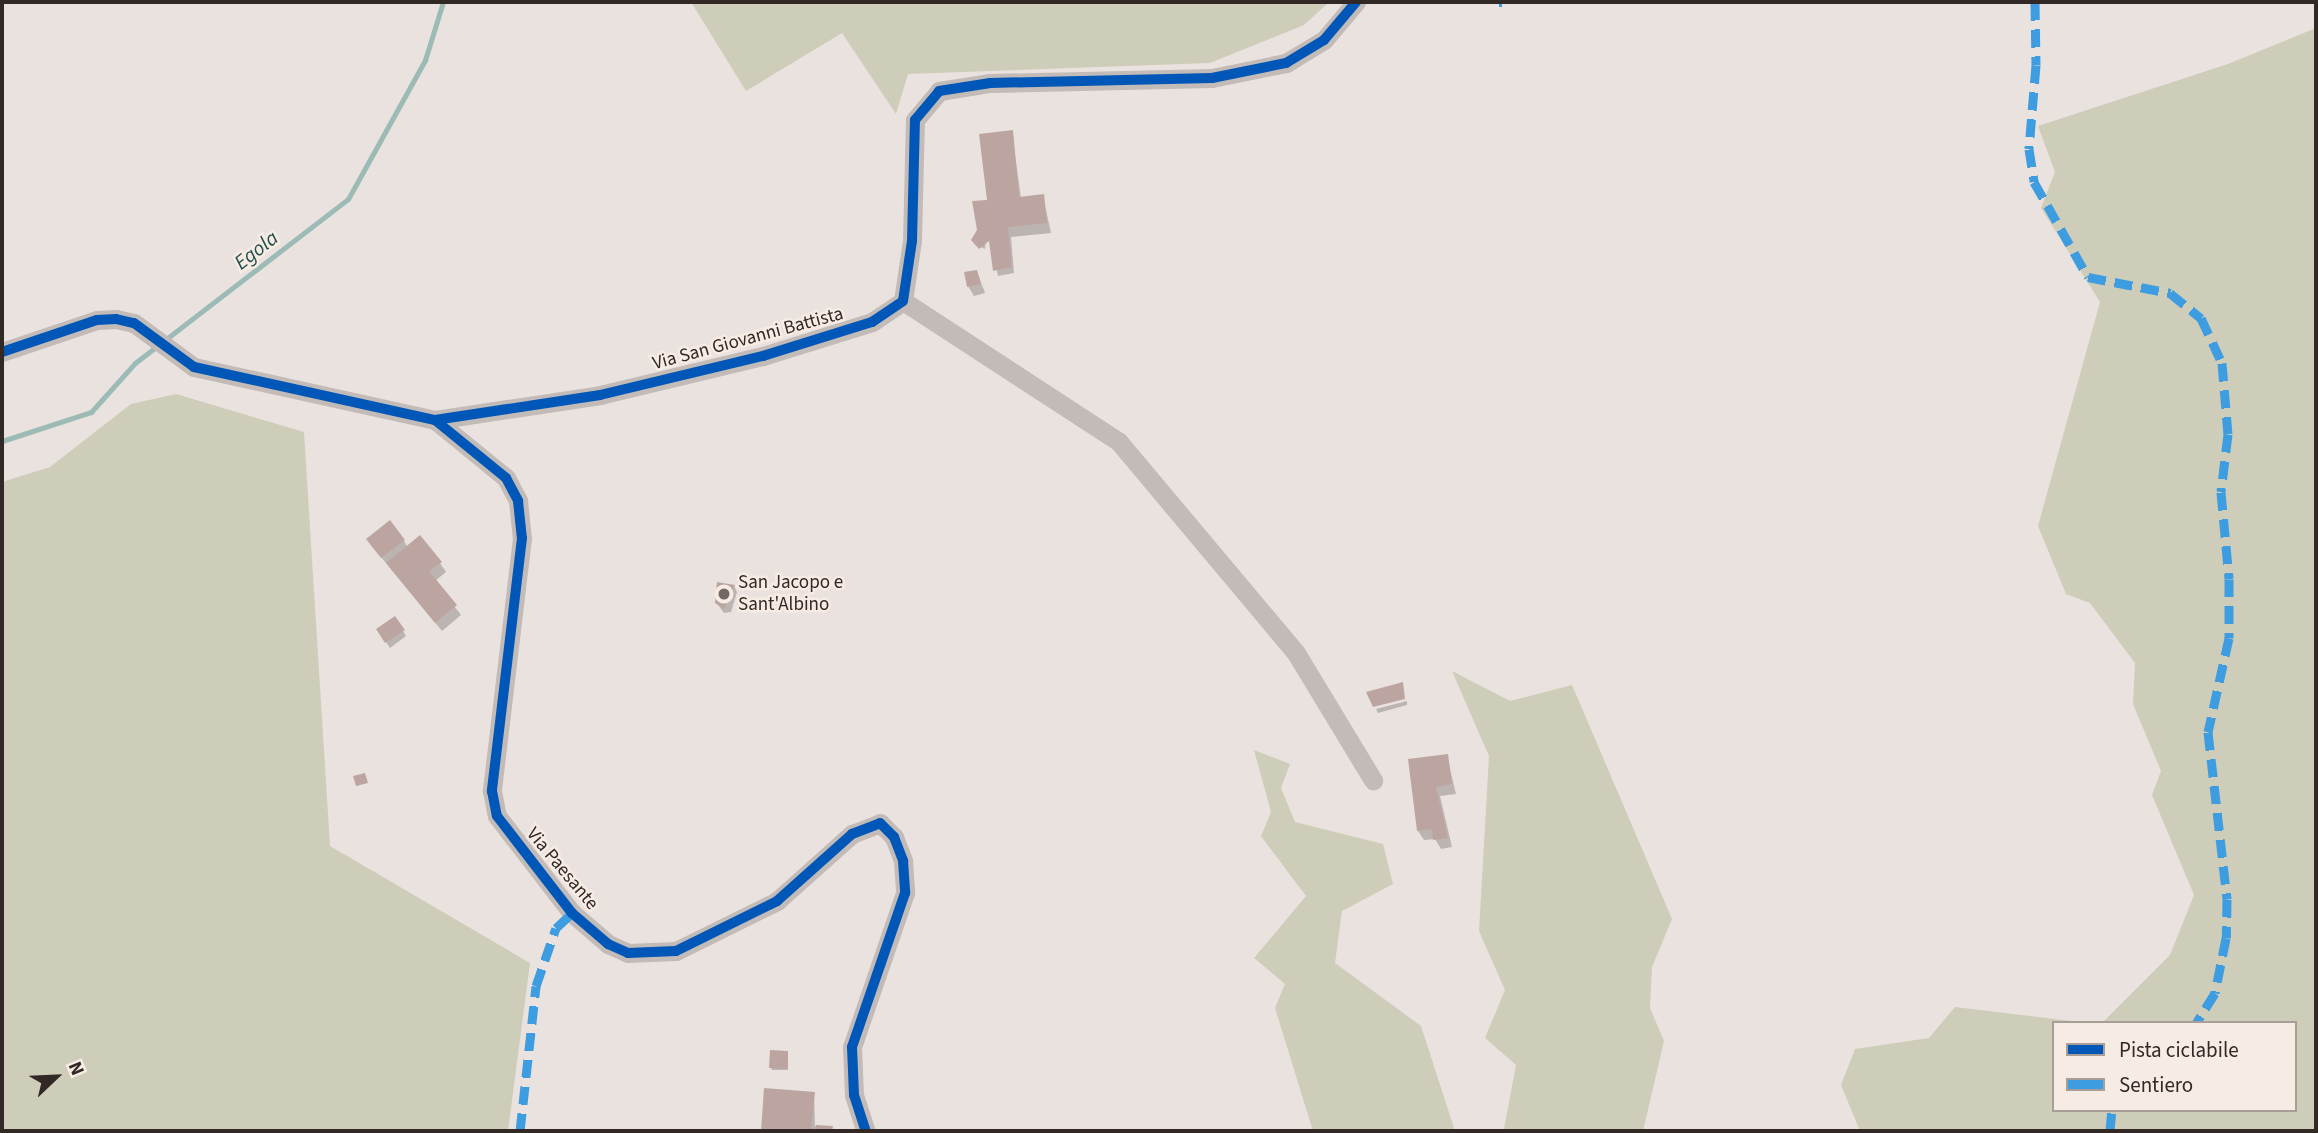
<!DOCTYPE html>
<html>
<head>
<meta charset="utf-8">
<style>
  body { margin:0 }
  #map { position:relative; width:2318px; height:1133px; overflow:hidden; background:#eae2de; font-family:"Source Sans 3",sans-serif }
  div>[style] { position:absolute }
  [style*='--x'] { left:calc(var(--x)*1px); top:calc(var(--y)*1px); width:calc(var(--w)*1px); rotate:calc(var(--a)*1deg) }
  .green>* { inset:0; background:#cdcdb9 }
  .shadow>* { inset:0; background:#0003 }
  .stream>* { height:5px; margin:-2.5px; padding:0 2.5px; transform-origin:2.5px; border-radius:2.5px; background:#9cbbb6 }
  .building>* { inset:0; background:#bca5a1 }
  .minor>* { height:19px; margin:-9.5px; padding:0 9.5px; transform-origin:9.5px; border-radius:9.5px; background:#c3bbb7 }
  .quiet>* { height:9px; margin-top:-4.5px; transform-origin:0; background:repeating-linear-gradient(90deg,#3e9ce0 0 18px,transparent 0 27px) }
  .cycleway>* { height:10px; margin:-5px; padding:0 5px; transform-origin:5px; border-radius:5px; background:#0057b8 }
  .dots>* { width:19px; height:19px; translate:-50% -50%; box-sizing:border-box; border:4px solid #f7ece4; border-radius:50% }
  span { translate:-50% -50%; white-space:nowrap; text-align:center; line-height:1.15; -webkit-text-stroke:5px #f7ece4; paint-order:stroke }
  .street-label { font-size:19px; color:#322826 }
  .poi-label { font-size:19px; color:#322826 }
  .left { translate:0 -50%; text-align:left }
  .water-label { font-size:21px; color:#1f504d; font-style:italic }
  .frame { position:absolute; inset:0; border:4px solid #322826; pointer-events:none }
  .legend { position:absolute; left:2052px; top:1021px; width:245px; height:91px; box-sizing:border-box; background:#f7ece4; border:2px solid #a89e98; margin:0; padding:9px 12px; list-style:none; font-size:21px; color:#322826 }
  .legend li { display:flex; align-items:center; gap:14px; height:35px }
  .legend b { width:35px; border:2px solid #a89e98 }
  .north { position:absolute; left:21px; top:1042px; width:70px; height:70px; -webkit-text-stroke:5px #f7ece4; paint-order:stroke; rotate:67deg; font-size:19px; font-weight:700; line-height:28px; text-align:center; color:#322826 }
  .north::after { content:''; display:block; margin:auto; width:24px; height:32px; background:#322826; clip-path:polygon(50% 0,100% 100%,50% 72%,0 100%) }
</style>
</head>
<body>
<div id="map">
  <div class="green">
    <i style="clip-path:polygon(691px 2px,1329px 2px,1304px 25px,1210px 63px,908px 74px,896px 114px,842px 33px,746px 91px)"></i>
    <i style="clip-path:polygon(2316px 28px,2316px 1131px,1860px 1131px,1841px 1085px,1855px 1049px,1929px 1038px,1955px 1007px,2088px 1023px,2054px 1023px,2054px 1110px,2295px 1110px,2295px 1023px,2102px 1023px,2170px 955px,2194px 895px,2152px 795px,2161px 771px,2133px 704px,2135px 663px,2090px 603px,2066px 594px,2038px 526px,2100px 302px,2041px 208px,2055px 172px,2038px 126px,2228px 64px)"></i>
    <i style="clip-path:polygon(176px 394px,304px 432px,330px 846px,530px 963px,508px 1131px,2px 1131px,2px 482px,50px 467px,131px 404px)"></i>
    <i style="clip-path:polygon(1452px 671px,1510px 701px,1572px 685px,1672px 919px,1652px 967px,1650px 1008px,1664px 1041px,1643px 1131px,1504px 1129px,1516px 1065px,1485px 1038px,1505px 990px,1479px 931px,1489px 756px)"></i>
    <i style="clip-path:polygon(1254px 750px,1290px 764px,1281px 788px,1295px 822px,1383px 844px,1393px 884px,1342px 911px,1335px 963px,1421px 1026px,1455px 1131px,1313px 1131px,1275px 1008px,1285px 984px,1254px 958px,1306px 896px,1261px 836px,1271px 812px)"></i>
  </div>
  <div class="shadow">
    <i style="clip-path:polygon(1012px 132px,1021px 198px,1043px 196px,1051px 233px,1011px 237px,1014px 273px,998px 276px,990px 239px,986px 239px,985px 249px,974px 244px,979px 235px,974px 203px,990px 201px)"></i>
    <i style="clip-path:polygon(977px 272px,985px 293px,974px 296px,968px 286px)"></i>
    <i style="clip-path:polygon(404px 541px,408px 548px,440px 563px,446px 572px,435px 581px,461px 615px,442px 631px,371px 545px)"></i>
    <i style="clip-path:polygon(734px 586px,737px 592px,731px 612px,724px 613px,716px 602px)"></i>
    <i style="clip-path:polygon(395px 618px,406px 636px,390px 648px,378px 630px)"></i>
    <i style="clip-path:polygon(1407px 701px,1407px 705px,1378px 713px,1376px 709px)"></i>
    <i style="clip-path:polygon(1447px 756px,1456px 794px,1440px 796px,1452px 847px,1441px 849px,1435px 839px,1424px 840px,1418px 831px)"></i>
    <i style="clip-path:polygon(787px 1053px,788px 1070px,772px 1070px,771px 1067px)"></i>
    <i style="clip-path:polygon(766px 1090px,814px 1094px,815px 1126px,833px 1131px,763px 1131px)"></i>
  </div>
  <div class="stream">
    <i style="--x:2;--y:441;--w:94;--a:-18"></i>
    <i style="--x:91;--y:412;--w:66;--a:-48.1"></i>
    <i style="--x:135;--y:363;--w:269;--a:-37.6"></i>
    <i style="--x:348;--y:199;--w:159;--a:-61"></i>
    <i style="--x:425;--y:60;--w:61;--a:-72.8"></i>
  </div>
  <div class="building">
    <i style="clip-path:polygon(1013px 130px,1019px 197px,1044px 194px,1047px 223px,1008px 227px,1012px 267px,993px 271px,989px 241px,979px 249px,971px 240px,977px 230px,972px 201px,987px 200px,979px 134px)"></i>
    <i style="clip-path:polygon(977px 270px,981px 284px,967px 287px,964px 272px)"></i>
    <i style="clip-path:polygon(390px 520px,405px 540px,381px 558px,366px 539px)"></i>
    <i style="clip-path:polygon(420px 535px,442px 562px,429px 571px,457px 605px,435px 623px,386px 563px)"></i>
    <i style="clip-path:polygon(717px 582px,735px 585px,724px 609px,715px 603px)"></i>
    <i style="clip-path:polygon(395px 616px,405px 630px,385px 643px,376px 629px)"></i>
    <i style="clip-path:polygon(1403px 682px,1405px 699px,1373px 707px,1366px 692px)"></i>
    <i style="clip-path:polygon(1448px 754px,1452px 784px,1436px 787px,1448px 838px,1433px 840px,1432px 829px,1417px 831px,1408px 759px)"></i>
    <i style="clip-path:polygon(365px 773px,368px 783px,356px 786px,353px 776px)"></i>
    <i style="clip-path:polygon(770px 1050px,788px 1051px,788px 1069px,769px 1068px)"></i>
    <i style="clip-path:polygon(764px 1088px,815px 1092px,811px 1131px,761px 1131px)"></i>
    <i style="clip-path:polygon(816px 1125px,833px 1126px,832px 1131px,815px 1131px)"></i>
  </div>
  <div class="minor">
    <i style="--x:903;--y:301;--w:258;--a:33.1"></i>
    <i style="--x:1119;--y:442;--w:275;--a:50"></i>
    <i style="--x:1296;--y:653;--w:149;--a:58.8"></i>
    <i style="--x:2;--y:352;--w:100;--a:-18.6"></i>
    <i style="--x:97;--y:320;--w:19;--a:-3"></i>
    <i style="--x:116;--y:319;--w:18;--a:13"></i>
    <i style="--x:134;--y:323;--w:74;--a:36.3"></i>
    <i style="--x:194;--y:367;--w:247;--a:12.4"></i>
    <i style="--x:435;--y:420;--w:167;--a:-8.6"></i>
    <i style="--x:600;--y:395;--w:168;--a:-13.5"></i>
    <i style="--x:763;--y:356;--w:114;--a:-17.3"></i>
    <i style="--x:872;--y:322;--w:37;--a:-34"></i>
    <i style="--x:903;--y:301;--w:61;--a:-81.5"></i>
    <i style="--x:912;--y:241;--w:121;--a:-88.6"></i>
    <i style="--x:915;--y:120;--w:38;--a:-50"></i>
    <i style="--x:939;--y:91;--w:52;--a:-8.9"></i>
    <i style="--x:990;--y:83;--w:222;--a:-1.3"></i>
    <i style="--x:1212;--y:78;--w:76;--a:-11.5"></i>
    <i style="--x:1286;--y:63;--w:44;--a:-31.2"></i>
    <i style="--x:1324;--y:40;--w:50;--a:-49.9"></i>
    <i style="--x:435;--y:420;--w:92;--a:39.2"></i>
    <i style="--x:506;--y:478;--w:26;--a:62"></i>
    <i style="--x:518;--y:501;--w:37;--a:84"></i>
    <i style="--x:522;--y:538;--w:255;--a:96.8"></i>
    <i style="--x:492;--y:791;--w:25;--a:79"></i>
    <i style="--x:497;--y:816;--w:123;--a:52.3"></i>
    <i style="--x:572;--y:913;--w:48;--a:40.7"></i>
    <i style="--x:608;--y:944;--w:22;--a:24"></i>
    <i style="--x:628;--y:953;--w:48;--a:-2.4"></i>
    <i style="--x:676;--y:951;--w:113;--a:-26.3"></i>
    <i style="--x:777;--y:901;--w:101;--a:-41.8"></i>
    <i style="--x:852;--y:834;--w:30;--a:-21"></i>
    <i style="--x:880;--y:823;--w:20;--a:45"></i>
    <i style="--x:894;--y:837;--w:26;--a:69"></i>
    <i style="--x:903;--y:861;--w:32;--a:86"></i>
    <i style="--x:905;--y:893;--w:163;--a:109"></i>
    <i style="--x:852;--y:1047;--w:48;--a:87.6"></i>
    <i style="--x:854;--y:1095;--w:38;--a:72"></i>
  </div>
  <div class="quiet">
    <i style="--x:1499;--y:2;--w:3;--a:0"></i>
    <i style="--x:2035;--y:2;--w:63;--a:89.1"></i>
    <i style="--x:2036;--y:65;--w:84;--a:94.8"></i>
    <i style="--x:2029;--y:149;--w:33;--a:81"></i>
    <i style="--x:2034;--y:182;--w:109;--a:60.4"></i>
    <i style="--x:2088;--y:277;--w:84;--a:11"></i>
    <i style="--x:2170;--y:293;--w:40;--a:39"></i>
    <i style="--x:2201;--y:318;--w:50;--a:65"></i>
    <i style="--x:2222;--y:363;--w:71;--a:85.2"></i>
    <i style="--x:2228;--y:434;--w:58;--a:96.9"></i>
    <i style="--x:2221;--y:492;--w:87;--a:84.7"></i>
    <i style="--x:2229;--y:579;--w:59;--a:90"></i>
    <i style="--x:2229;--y:638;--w:96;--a:102.6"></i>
    <i style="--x:2208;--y:732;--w:168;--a:83.5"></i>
    <i style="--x:2227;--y:899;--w:39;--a:91"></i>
    <i style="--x:2226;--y:938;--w:56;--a:101.3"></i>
    <i style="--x:2215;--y:993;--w:36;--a:122"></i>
    <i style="--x:520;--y:1131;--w:146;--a:-83.7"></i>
    <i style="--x:536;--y:986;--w:61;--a:-71"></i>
    <i style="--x:556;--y:928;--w:22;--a:-43"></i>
    <i style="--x:2110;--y:1131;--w:21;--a:-85"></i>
  </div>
  <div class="cycleway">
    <i style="--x:2;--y:352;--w:100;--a:-18.6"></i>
    <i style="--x:97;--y:320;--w:19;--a:-3"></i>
    <i style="--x:116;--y:319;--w:18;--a:13"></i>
    <i style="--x:134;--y:323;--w:74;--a:36.3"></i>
    <i style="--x:194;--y:367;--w:247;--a:12.4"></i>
    <i style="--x:435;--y:420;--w:167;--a:-8.6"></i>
    <i style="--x:600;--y:395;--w:168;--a:-13.5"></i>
    <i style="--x:763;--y:356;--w:114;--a:-17.3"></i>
    <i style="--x:872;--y:322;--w:37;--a:-34"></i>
    <i style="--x:903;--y:301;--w:61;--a:-81.5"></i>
    <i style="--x:912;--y:241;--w:121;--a:-88.6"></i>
    <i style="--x:915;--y:120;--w:38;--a:-50"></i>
    <i style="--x:939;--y:91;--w:52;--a:-8.9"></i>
    <i style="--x:990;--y:83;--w:222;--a:-1.3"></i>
    <i style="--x:1212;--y:78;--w:76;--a:-11.5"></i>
    <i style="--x:1286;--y:63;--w:44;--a:-31.2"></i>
    <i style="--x:1324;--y:40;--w:50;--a:-49.9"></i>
    <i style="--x:435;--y:420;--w:92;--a:39.2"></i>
    <i style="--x:506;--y:478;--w:26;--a:62"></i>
    <i style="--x:518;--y:501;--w:37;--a:84"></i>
    <i style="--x:522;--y:538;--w:255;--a:96.8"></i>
    <i style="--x:492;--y:791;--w:25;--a:79"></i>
    <i style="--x:497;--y:816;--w:123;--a:52.3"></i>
    <i style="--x:572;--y:913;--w:48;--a:40.7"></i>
    <i style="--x:608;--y:944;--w:22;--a:24"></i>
    <i style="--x:628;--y:953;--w:48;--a:-2.4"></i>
    <i style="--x:676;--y:951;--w:113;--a:-26.3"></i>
    <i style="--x:777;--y:901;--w:101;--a:-41.8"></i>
    <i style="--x:852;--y:834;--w:30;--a:-21"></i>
    <i style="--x:880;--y:823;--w:20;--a:45"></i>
    <i style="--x:894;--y:837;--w:26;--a:69"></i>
    <i style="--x:903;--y:861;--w:32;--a:86"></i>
    <i style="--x:905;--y:893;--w:163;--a:109"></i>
    <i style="--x:852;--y:1047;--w:48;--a:87.6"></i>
    <i style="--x:854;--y:1095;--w:38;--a:72"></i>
  </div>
  <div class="dots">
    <i style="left:724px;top:594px;background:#726966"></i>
  </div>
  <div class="street-label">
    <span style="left:748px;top:339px;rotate:-15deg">Via San Giovanni Battista</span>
    <span style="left:562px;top:869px;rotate:50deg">Via Paesante</span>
  </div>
  <div class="poi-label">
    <span class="left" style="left:738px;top:594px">San Jacopo e<br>Sant'Albino</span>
  </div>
  <div class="water-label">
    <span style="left:256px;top:250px;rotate:-38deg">Egola</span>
  </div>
  <div class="frame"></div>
  <ul class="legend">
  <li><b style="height:9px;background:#0057b8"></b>Pista ciclabile</li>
  <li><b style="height:9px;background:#3e9ce0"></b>Sentiero</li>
  </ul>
  <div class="north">N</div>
</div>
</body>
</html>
